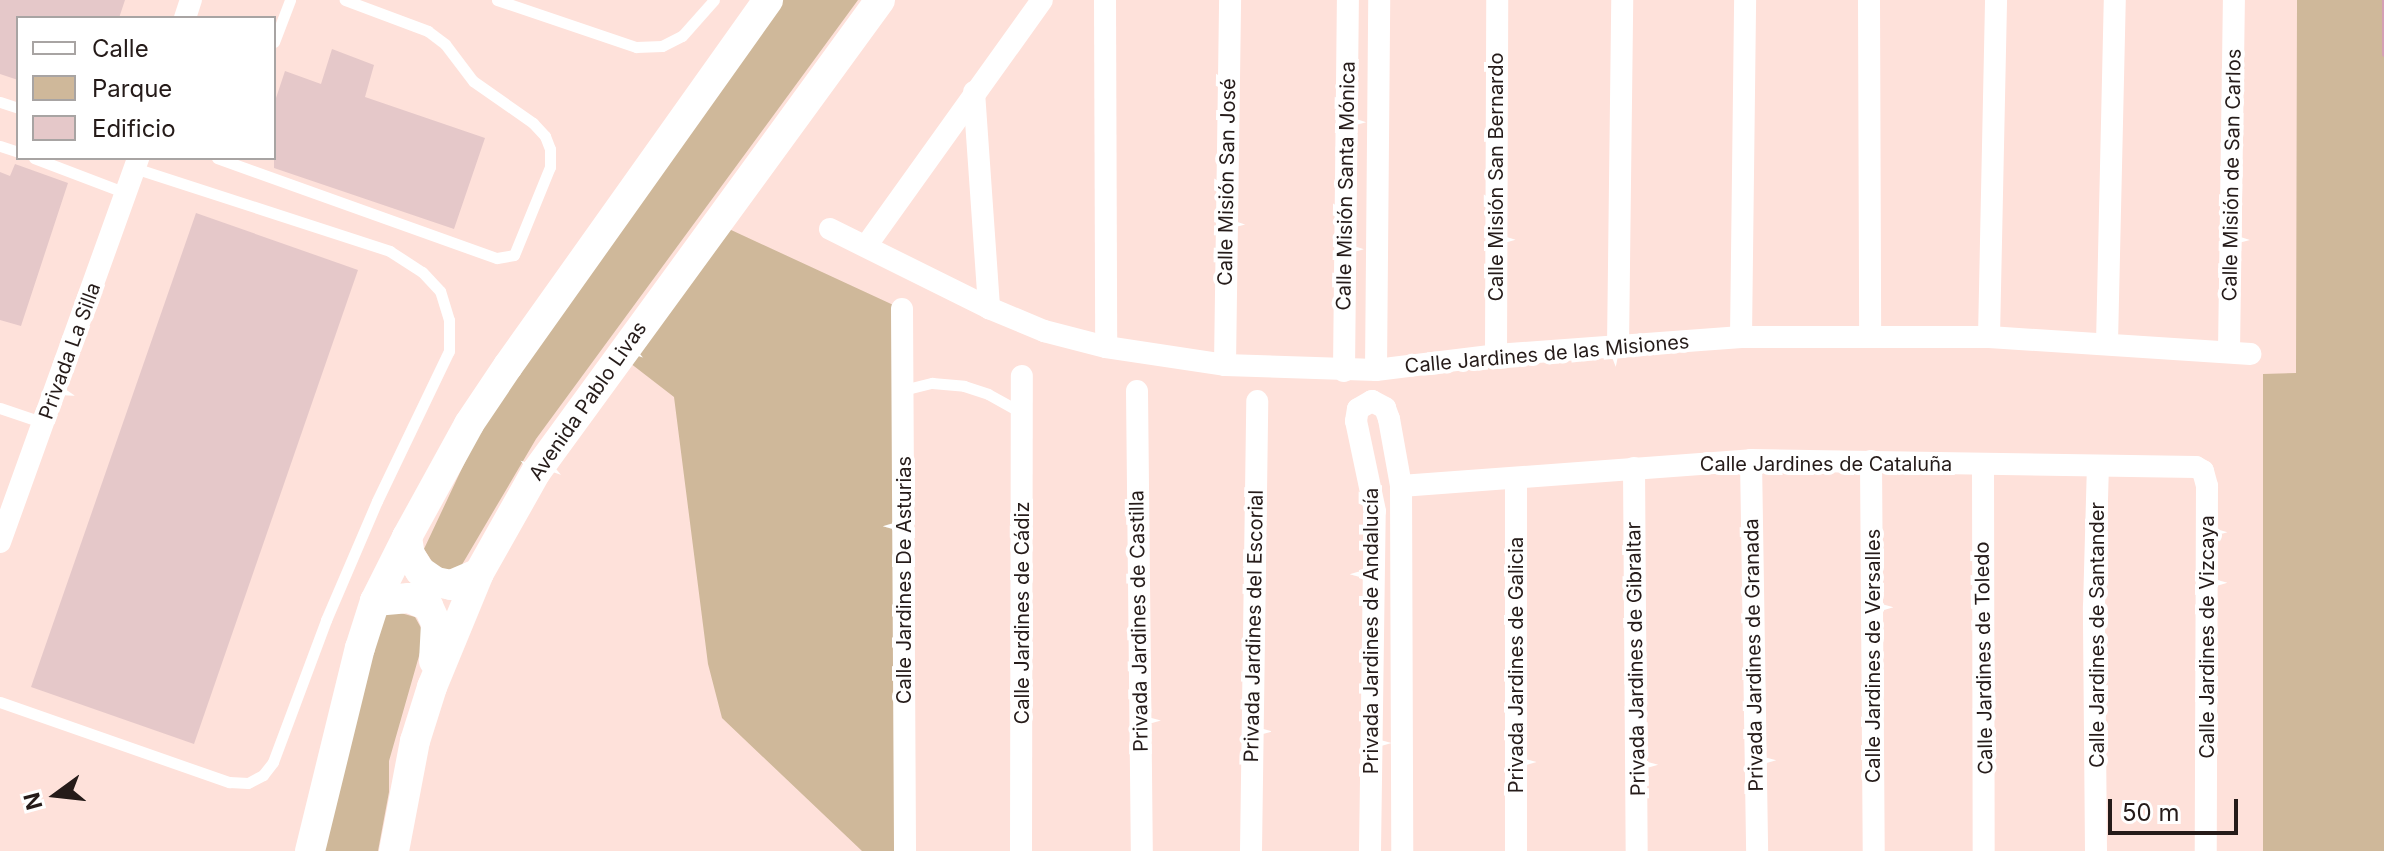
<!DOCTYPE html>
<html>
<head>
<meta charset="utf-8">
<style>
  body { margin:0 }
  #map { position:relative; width:2384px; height:851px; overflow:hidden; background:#fee1da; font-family:Inter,sans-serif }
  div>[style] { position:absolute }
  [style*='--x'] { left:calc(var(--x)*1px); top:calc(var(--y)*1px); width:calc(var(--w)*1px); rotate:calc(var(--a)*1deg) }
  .green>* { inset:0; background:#cfb89a }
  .stream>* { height:5px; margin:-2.5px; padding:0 2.5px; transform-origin:2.5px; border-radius:2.5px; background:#d5a0b5 }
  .building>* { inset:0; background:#e5c8c9 }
  .service>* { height:11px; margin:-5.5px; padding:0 5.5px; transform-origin:5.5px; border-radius:5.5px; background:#fff }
  .minor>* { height:22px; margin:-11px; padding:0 11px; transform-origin:11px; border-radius:11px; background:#fff }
  .secondary>* { height:30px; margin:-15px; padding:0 15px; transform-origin:15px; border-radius:15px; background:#fff }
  span { translate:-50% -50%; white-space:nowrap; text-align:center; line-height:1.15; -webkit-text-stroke:8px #fff; paint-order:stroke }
  .street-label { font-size:20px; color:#251b19 }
  .legend { position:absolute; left:16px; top:16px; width:260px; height:144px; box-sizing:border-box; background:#fff; border:2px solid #a8a4a3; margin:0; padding:10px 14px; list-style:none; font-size:24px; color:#251b19 }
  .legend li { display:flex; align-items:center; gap:16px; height:40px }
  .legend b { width:40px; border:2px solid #a8a4a3 }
  .north { position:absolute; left:16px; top:755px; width:80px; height:80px; -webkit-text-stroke:6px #fff; paint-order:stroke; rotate:255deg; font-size:22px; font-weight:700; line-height:32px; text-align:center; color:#251b19 }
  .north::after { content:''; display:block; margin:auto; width:28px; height:36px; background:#251b19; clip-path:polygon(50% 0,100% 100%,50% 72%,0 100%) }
  .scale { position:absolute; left:2108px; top:799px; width:130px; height:36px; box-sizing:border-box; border:4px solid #251b19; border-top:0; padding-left:10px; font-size:24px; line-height:28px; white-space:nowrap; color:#251b19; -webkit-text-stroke:6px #fff; paint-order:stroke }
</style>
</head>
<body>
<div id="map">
  <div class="green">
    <i style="clip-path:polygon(783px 0,858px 0,536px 439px,460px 568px,440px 574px,424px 549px,480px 430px)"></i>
    <i style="clip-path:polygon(2297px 0,2384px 0,2384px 851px,2263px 851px,2263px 374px,2296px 373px)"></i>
    <i style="clip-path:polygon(729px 229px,902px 309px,905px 851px,862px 851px,722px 718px,708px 664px,674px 397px,630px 363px)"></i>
    <i style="clip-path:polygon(390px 610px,415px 617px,425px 635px,389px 761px,389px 792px,378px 851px,320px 851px,381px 621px)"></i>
  </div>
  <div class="stream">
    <i style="--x:2384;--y:0;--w:54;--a:90"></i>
  </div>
  <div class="building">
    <i style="clip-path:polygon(0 0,125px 0,119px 18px,18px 18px,18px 80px,0 74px)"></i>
    <i style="clip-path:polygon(332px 49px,374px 65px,365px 97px,485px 138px,454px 229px,274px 168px,274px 104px,285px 71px,321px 84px)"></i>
    <i style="clip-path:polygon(15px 164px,68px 183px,21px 326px,0 320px,0 172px,10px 176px)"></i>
    <i style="clip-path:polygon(196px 213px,358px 270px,194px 744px,31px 687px)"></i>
  </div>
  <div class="service">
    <i style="--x:497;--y:0;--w:147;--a:18.7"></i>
    <i style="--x:636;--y:47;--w:26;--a:-2"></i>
    <i style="--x:662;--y:46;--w:22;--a:-27"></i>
    <i style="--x:682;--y:36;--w:48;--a:-48.4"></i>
    <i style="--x:274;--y:42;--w:45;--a:-69.1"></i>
    <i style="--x:0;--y:102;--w:19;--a:18"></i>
    <i style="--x:0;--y:146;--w:19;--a:18"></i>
    <i style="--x:34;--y:158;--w:98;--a:20.8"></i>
    <i style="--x:217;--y:158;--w:297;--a:19.7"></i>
    <i style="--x:497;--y:258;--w:17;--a:-10"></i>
    <i style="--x:514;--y:255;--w:95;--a:-67.8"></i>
    <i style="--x:550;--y:167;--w:18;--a:-90"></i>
    <i style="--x:550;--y:149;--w:14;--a:-111"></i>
    <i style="--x:545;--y:136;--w:18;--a:-133"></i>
    <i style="--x:533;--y:123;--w:73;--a:-145"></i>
    <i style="--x:473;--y:81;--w:46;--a:-127.1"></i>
    <i style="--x:445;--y:44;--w:21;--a:-143"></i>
    <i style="--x:428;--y:31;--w:89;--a:-159.5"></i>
    <i style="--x:903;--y:390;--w:30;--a:-14"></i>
    <i style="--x:932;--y:383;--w:32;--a:5"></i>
    <i style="--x:964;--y:386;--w:25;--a:18"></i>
    <i style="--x:988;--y:394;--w:39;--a:29"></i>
    <i style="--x:0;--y:408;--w:46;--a:18.8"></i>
    <i style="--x:0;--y:702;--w:243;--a:19.3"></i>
    <i style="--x:229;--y:782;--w:19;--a:3"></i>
    <i style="--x:248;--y:783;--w:17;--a:-28"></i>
    <i style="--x:263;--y:775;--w:16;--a:-52"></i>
    <i style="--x:273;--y:762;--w:152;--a:-69.5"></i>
    <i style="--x:326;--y:620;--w:129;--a:-66.8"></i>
    <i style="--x:377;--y:501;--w:166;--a:-64.4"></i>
    <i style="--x:449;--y:351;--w:31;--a:-90"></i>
    <i style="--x:449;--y:320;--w:30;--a:-107"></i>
    <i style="--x:440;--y:291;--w:26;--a:-133"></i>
    <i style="--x:422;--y:272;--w:38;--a:-147"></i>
    <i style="--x:390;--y:251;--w:268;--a:-162"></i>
  </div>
  <div class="minor">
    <i style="--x:1105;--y:0;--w:347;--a:89.8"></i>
    <i style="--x:1869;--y:0;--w:337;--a:89.8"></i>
    <i style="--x:185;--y:18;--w:19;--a:-72"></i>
    <i style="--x:974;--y:92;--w:217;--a:86"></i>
    <i style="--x:830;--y:229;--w:178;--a:26.4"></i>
    <i style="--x:989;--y:308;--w:60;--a:22.7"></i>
    <i style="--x:1044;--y:331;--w:64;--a:14.5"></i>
    <i style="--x:1106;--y:347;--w:120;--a:8.6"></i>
    <i style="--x:1225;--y:365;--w:151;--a:1.9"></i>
    <i style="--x:1376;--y:370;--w:121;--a:-7.1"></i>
    <i style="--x:1496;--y:355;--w:246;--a:-4.2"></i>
    <i style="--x:1741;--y:337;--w:248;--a:0"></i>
    <i style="--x:1989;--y:337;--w:262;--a:3.7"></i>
    <i style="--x:866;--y:246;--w:302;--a:-54.4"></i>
    <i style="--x:902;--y:309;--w:542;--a:89.68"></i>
    <i style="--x:1741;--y:337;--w:337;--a:-89.3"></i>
    <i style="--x:1989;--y:337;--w:337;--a:-88.8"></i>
    <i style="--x:2107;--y:343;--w:343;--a:-88.7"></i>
    <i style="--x:1618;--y:347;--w:347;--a:-89.3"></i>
    <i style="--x:2229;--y:351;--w:351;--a:-89.2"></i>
    <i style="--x:1496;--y:355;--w:355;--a:-89.8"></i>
    <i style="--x:1225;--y:365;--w:365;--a:-89.2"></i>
    <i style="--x:1376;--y:370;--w:370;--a:-89.5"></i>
    <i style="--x:1344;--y:371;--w:371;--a:-89.4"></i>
    <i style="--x:1137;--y:391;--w:460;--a:89.4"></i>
    <i style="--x:1751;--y:460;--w:391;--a:89.1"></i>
    <i style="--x:1871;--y:461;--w:390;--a:89.6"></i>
    <i style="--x:1983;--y:464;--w:387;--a:89.9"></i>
    <i style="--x:1634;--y:468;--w:383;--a:89.6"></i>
    <i style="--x:1516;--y:480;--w:371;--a:90"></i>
    <i style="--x:1401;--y:486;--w:351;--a:-4.2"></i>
    <i style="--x:1751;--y:460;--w:445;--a:0.9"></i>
    <i style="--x:2196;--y:467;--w:8;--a:30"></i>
    <i style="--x:2203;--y:471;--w:16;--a:75"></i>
    <i style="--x:2207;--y:486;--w:365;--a:90.2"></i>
    <i style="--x:0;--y:542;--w:408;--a:-70.2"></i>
    <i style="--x:1021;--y:851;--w:475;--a:-89.9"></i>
    <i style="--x:1251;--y:851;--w:450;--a:-89.2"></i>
    <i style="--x:1370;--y:851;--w:340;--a:-89.2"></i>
    <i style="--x:1375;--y:511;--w:92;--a:-101.9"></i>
    <i style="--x:1356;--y:421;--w:12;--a:-81"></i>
    <i style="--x:1358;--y:409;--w:16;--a:-30"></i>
    <i style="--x:1372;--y:401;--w:15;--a:28"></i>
    <i style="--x:1385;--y:408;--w:12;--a:70"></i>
    <i style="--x:1389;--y:419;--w:68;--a:79.8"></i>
    <i style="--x:1401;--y:486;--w:365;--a:89.8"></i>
    <i style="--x:2096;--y:851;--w:244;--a:-90.5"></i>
    <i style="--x:2094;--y:607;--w:140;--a:-88.4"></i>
  </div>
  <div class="secondary">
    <i style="--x:407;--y:537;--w:18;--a:81"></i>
    <i style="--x:410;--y:555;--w:19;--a:58"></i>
    <i style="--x:420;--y:571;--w:19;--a:35"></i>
    <i style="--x:436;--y:582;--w:15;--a:11"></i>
    <i style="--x:451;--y:585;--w:30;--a:-23"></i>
    <i style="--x:375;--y:601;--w:34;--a:-5"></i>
    <i style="--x:409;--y:598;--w:21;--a:23"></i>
    <i style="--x:428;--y:606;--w:19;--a:65"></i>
    <i style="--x:436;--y:623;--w:38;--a:93"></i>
    <i style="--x:310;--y:851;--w:209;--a:-76.2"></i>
    <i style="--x:360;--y:648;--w:49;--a:-72.3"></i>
    <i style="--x:375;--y:601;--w:72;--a:-63.4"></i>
    <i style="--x:407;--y:537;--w:129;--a:-61.2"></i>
    <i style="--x:469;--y:424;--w:70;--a:-56.1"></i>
    <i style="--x:508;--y:366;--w:449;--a:-54.6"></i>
    <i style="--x:394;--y:851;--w:112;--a:-79.2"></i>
    <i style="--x:415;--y:741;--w:57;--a:-72.5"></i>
    <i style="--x:432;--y:687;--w:123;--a:-67.6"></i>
    <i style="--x:479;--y:573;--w:116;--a:-60.6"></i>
    <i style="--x:536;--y:472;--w:584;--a:-53.91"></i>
  </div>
  <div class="street-label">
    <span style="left:2232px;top:175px;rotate:-89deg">Calle Misión de San Carlos</span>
    <span style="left:1496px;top:177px;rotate:-90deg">Calle Misión San Bernardo</span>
    <span style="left:1227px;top:182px;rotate:-89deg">Calle Misión San José</span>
    <span style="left:1346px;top:186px;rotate:-89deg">Calle Misión Santa Mónica</span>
    <span style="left:70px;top:351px;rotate:-70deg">Privada La Silla</span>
    <span style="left:1547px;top:354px;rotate:-5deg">Calle Jardines de las Misiones</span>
    <span style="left:588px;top:401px;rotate:-55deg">Avenida Pablo Livas</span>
    <span style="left:1826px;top:464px">Calle Jardines de Cataluña</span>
    <span style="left:904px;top:580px;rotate:-90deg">Calle Jardines De Asturias</span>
    <span style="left:1022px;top:613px;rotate:-90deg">Calle Jardines de Cádiz</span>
    <span style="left:1139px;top:621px;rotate:-91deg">Privada Jardines de Castilla</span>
    <span style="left:1254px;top:626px;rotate:-89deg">Privada Jardines del Escorial</span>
    <span style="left:1371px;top:631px;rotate:-90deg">Privada Jardines de Andalucía</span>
    <span style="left:2097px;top:635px;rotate:-90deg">Calle Jardines de Santander</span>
    <span style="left:2207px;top:637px;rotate:-90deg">Calle Jardines de Vizcaya</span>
    <span style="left:1754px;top:655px;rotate:-91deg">Privada Jardines de Granada</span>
    <span style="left:1873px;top:656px;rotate:-90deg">Calle Jardines de Versalles</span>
    <span style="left:1984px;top:658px;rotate:-91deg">Calle Jardines de Toledo</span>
    <span style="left:1636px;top:659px;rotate:-91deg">Privada Jardines de Gibraltar</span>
    <span style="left:1516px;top:665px;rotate:-90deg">Privada Jardines de Galicia</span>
  </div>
  <ul class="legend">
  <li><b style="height:10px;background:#fff"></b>Calle</li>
  <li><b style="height:22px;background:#cfb89a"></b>Parque</li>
  <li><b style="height:22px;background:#e5c8c9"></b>Edificio</li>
  </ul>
  <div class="north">N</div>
  <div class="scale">50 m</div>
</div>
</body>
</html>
